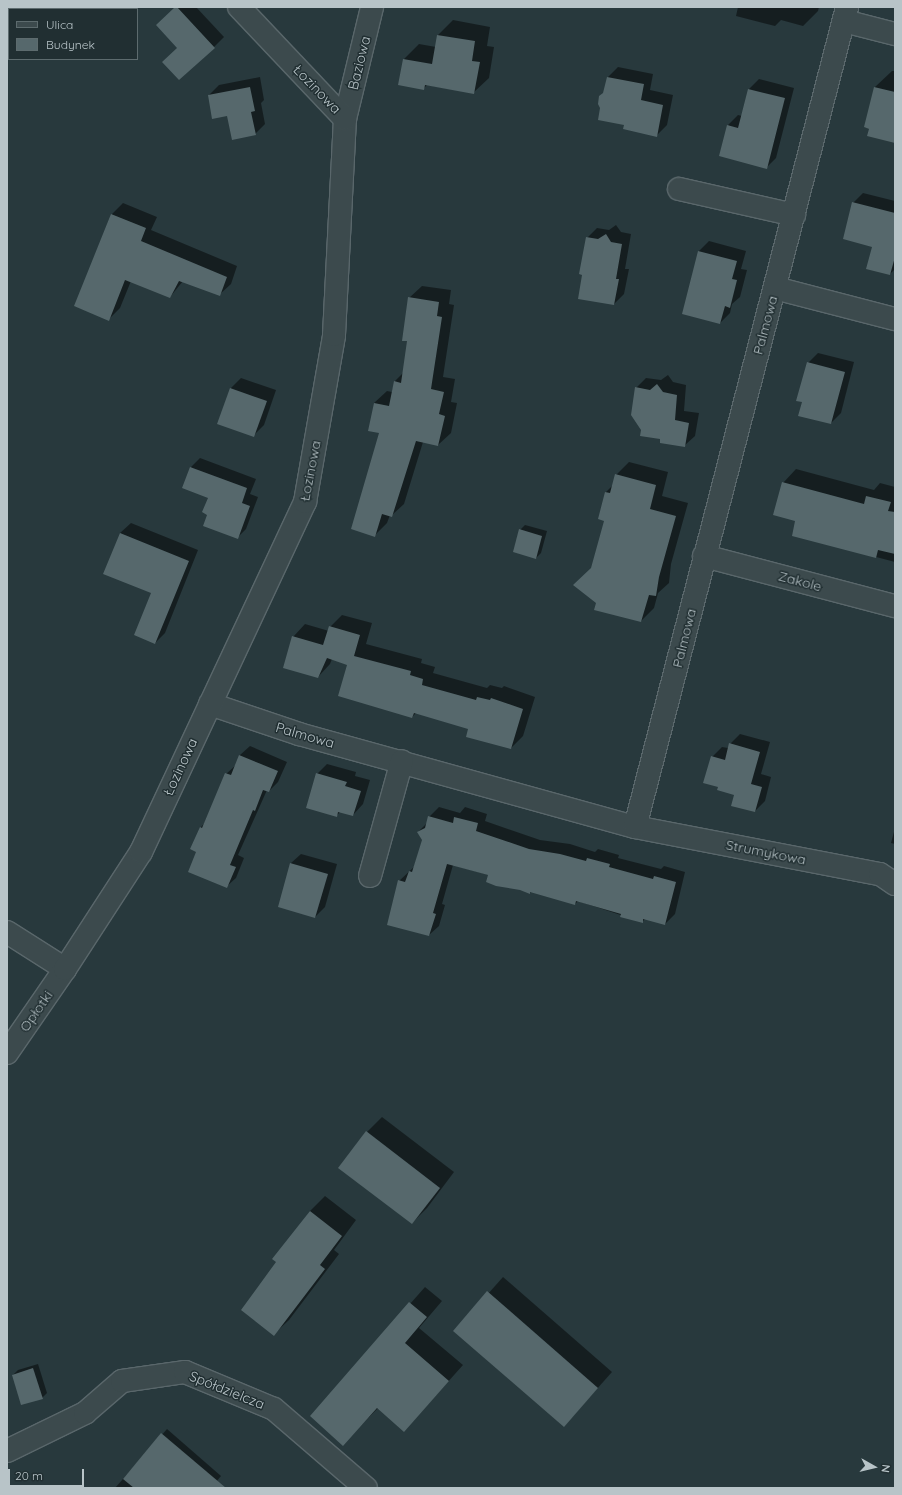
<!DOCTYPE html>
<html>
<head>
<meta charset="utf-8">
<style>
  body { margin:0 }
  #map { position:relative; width:902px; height:1495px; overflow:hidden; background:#28393d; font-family:Quicksand,sans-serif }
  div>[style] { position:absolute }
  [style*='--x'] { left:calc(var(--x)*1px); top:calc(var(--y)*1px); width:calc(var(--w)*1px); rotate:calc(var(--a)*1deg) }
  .shadow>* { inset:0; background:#0007 }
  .building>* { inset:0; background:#56686c }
  .roads { filter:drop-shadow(1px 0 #5a676b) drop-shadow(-1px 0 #5a676b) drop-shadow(0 1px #5a676b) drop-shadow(0 -1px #5a676b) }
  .minor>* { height:22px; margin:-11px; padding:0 11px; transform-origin:11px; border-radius:11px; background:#3c4a4d }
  span { translate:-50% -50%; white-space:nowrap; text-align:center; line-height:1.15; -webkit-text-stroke:3px #212f32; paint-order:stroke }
  .street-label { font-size:14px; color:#b8c4c8 }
  .frame { position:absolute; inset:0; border:8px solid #b8c4c8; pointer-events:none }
  .legend { position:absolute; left:8px; top:8px; width:130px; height:52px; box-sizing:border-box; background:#212f32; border:1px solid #5d6b6e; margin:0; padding:5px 7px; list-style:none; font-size:12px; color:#b8c4c8 }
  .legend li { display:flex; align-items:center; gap:8px; height:20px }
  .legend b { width:20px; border:1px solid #5d6b6e }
  .north { position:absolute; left:854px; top:1447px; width:40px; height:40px; -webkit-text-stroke:3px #212f32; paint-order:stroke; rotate:98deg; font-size:11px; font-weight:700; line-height:16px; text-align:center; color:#b8c4c8 }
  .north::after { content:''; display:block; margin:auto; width:14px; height:18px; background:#b8c4c8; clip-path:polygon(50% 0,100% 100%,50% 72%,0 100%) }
  .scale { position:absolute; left:8px; top:1469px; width:76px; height:18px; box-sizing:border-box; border:2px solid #b8c4c8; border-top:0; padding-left:5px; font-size:12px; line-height:14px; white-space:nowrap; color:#b8c4c8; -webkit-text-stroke:3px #212f32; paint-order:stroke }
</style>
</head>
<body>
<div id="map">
  <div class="shadow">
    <i style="clip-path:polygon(52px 7px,111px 7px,113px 9px,54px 9px)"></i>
    <i style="clip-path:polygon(176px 7px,196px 7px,224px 37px,214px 47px,178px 48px)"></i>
    <i style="clip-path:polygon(738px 7px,819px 7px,818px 11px,803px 26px,781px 20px,775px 26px,736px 16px)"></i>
    <i style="clip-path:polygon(453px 20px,490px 27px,487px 46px,494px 47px,489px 78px,473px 93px,427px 85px,423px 89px,404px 59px,419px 44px,436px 47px,438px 35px)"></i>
    <i style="clip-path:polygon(618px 67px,653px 74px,650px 90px,673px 95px,667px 125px,657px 135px,625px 124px,601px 108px,608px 77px)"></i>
    <i style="clip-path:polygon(892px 71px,895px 71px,895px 142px,865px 127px,875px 87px)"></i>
    <i style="clip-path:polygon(260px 77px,264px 100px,261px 103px,265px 124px,255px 134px,228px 115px,209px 95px,219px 85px)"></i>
    <i style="clip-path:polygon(759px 79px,794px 88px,776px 158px,766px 168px,728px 125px,738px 115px,742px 116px,749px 89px)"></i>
    <i style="clip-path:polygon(863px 193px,895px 201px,895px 269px,890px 274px,874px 246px,853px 203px)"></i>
    <i style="clip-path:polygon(123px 203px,157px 217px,151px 230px,237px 266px,231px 284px,219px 295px,183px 281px,170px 297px,131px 281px,120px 308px,109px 319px,75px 306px,112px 214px)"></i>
    <i style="clip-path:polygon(616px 225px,621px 232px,631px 234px,625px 269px,629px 269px,624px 294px,614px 304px,587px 238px,597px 228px,609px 230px)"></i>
    <i style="clip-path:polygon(709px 241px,746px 251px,741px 269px,747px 270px,740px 297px,732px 304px,730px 313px,720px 323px,683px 313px,699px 251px)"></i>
    <i style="clip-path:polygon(422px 286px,451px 290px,449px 304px,454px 305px,443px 377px,455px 379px,451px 402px,457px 403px,451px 433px,438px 445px,423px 442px,404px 504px,391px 516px,390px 515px,387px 523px,375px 535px,380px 433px,374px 403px,387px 391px,392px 392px,395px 381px,403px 373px,408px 341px,409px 298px)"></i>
    <i style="clip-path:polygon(818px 353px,854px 362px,841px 413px,831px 423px,803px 401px,808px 363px)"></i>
    <i style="clip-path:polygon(668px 375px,673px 382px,686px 385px,684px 411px,699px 413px,695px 436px,684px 446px,642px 430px,636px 388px,646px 378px,661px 380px)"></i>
    <i style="clip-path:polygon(241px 378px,276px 390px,264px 425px,254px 435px,219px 423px,231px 388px)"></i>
    <i style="clip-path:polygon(200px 458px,256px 479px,250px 494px,258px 497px,246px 529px,237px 538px,208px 514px,209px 497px,191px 467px)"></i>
    <i style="clip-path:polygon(629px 462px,668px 472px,662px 496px,688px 503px,671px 564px,669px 583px,658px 593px,654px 608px,641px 621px,597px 602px,592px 569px,605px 520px,599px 518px,606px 492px,613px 485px,616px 475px)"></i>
    <i style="clip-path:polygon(796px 469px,874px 490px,880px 483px,895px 487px,895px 562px,793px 535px,797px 521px,783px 483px)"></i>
    <i style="clip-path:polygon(131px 523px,198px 550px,165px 633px,155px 643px,152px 592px,120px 533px)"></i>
    <i style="clip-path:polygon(525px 525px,547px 531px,541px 553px,536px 558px,520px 530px)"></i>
    <i style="clip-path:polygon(342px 615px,372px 623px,366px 644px,422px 659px,421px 663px,435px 667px,433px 673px,487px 688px,490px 685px,502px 688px,504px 686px,535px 697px,523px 736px,511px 748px,470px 728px,416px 713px,412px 717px,348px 664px,332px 659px,330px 664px,318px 677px,293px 637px,305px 624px,329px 631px,330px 627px)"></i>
    <i style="clip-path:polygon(740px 734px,770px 742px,761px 774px,771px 777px,765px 801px,755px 811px,736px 794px,712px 757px,722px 747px,728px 748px,730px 744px)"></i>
    <i style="clip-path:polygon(250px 746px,287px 762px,278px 782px,269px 791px,267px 790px,238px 855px,244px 858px,236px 878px,226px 887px,198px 851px,200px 828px,204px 824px,226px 774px,236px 765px,240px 755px)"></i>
    <i style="clip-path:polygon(327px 764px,356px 772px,355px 776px,370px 780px,363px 804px,353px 815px,341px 811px,336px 816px,317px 774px)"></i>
    <i style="clip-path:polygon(439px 807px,460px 813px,465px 807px,487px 814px,485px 821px,540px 840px,570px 844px,595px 852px,598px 849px,619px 855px,618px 858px,661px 869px,664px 866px,685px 872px,675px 914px,665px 924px,645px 919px,642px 922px,578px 901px,575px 904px,531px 891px,530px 893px,489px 875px,453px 865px,442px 904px,445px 905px,439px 926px,429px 935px,399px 881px,414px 867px,423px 840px,418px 832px,427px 823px,429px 817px)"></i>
    <i style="clip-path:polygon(895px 828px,895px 844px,891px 843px)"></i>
    <i style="clip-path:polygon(301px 854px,337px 864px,325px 907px,315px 917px,291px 863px)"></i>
    <i style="clip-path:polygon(382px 1117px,454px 1172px,427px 1208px,412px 1223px,367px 1132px)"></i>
    <i style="clip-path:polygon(325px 1196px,356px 1220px,334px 1250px,339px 1254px,289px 1320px,274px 1334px,277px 1262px,310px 1211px)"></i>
    <i style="clip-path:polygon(503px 1277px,612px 1372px,564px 1426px,455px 1331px)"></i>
    <i style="clip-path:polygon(425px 1287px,442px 1301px,419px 1328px,463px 1365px,404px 1431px,378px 1408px,343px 1444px,311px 1416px)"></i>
    <i style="clip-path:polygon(38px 1364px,47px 1393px,42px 1398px,13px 1375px,18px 1370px)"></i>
    <i style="clip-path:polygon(167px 1429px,221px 1476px,211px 1488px,115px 1488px)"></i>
  </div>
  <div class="building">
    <i style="clip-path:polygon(175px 7px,177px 7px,215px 48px,179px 80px,162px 62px,177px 48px,156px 25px)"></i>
    <i style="clip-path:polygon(437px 35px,475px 41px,472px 61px,480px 62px,474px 94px,425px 85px,424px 90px,398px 85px,403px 59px,432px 64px)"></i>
    <i style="clip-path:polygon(607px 77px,644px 84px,641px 100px,663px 105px,657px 137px,623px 129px,624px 125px,598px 120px,600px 108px,598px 104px,599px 96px,603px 93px)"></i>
    <i style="clip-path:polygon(250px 87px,255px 111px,251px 112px,256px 135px,232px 140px,227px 116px,212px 119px,208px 95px)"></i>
    <i style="clip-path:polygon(874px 87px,895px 92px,895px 143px,867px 136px,869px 129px,864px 127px)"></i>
    <i style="clip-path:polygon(748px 89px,785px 98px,767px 169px,719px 156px,727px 125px,738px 128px)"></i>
    <i style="clip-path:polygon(852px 202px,895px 213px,895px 257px,890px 275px,866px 269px,872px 247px,843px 239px)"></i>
    <i style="clip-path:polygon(111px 214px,146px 228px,141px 241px,227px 277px,220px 296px,179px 281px,170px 298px,125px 280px,109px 321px,74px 306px)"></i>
    <i style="clip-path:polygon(606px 234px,611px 242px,622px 244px,616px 279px,619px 279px,614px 305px,578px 299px,582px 275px,579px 274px,586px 237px,598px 239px)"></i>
    <i style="clip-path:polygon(698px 251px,737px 261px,732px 279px,737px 280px,730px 308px,725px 306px,720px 324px,682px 314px)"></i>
    <i style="clip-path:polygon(408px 297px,439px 302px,437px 316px,442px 317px,431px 389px,444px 392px,439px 414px,445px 416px,438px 446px,416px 441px,392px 517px,382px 514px,375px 537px,351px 529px,379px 433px,368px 431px,374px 403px,389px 406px,394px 381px,401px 383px,407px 341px,402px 341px)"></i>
    <i style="clip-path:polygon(807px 362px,845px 372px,831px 424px,798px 416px,802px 402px,796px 401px)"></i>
    <i style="clip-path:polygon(657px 384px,663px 392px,677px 395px,675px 420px,689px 423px,685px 447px,660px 443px,660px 439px,640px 436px,641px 430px,631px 415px,635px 387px,650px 390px)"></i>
    <i style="clip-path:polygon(230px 388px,267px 401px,254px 437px,217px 424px)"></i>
    <i style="clip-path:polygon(190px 467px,247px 488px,242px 503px,250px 506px,238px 539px,203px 526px,207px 515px,202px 512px,208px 498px,182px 488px)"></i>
    <i style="clip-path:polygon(615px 474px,656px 485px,650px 509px,676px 516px,659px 577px,656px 596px,649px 595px,641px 622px,594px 610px,596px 603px,573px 585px,591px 568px,604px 521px,598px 519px,605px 492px,610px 493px)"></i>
    <i style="clip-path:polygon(782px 482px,864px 504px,866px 496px,891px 502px,888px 511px,895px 512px,895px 554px,878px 550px,876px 558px,792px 536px,795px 521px,773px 515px)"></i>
    <i style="clip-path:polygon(519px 529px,542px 536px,536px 559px,513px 552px)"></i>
    <i style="clip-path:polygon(120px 533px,189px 561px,155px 644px,134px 635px,151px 593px,103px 574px)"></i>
    <i style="clip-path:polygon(329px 626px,360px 635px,354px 656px,411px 671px,410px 675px,423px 679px,422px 685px,476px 700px,477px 697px,490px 700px,491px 698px,523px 709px,511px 749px,466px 737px,468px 729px,414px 713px,412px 718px,338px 696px,347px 665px,327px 658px,318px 678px,283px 668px,292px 636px,323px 645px)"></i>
    <i style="clip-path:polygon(729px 743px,760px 752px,751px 784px,762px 787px,755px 812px,731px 806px,734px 795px,717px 790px,718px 787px,703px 783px,711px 756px,725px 760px)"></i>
    <i style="clip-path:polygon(239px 755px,278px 771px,269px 792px,263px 790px,255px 811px,253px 810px,230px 865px,236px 867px,227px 888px,188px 872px,196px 852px,190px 849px,200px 827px,202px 828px,225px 773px,231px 775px)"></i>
    <i style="clip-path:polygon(316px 773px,347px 782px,345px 786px,361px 791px,353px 816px,338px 812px,337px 817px,306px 808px)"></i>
    <i style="clip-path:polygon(428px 816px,453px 823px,454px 817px,478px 823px,476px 831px,529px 849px,560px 854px,586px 861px,587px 858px,610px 864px,609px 867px,653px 879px,654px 876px,676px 882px,665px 925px,643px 919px,643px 923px,620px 917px,621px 914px,576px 901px,575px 905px,530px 892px,530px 894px,520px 890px,496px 886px,486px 882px,488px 875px,447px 864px,433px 913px,436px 914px,429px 936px,387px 925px,398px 880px,405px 882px,409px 871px,412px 872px,422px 840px,417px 832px,425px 828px)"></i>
    <i style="clip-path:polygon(290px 863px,328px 874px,315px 918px,278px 907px)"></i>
    <i style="clip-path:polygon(366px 1131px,440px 1188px,412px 1224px,338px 1168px)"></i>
    <i style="clip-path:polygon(310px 1211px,342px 1236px,320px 1265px,325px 1269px,274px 1336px,241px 1310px,276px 1262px,272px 1259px)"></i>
    <i style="clip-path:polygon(487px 1291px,598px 1388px,564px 1427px,453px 1331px)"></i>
    <i style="clip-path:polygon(409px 1302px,427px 1317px,405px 1343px,449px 1381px,404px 1432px,377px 1408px,343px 1446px,310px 1416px)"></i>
    <i style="clip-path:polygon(33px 1368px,43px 1399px,21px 1405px,12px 1375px)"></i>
    <i style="clip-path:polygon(161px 1433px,226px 1488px,134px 1488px,123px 1479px)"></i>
  </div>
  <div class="roads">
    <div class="minor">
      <i style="--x:844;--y:21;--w:53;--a:14.3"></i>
      <i style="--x:345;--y:119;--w:115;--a:-76.4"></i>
      <i style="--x:679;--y:189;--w:118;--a:12.7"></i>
      <i style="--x:775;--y:288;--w:124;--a:14.5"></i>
      <i style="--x:704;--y:556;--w:197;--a:14.7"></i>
      <i style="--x:210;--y:704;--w:94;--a:18.6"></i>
      <i style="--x:299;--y:734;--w:349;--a:15.5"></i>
      <i style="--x:635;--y:827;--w:249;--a:10.9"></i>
      <i style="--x:880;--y:874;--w:18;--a:34"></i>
      <i style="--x:635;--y:827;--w:847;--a:-75.5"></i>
      <i style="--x:370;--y:876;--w:119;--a:-74.5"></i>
      <i style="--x:7;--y:932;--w:69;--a:32.5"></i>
      <i style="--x:7;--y:1053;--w:102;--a:-55.4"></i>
      <i style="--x:65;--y:969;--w:140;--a:-57"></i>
      <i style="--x:141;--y:852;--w:387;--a:-64.9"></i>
      <i style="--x:305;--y:502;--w:169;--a:-80.1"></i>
      <i style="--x:334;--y:335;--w:216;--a:-87.1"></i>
      <i style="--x:345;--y:119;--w:154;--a:-133.4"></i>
      <i style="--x:7;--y:1451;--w:87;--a:-26"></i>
      <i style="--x:85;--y:1413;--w:49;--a:-40.9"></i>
      <i style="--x:122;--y:1381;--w:64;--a:-8.1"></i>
      <i style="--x:185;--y:1372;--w:96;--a:22.6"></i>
      <i style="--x:274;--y:1409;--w:121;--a:40.7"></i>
    </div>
  </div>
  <div class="street-label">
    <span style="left:359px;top:63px;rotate:-76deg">Baziowa</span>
    <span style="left:317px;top:89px;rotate:46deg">Łozinowa</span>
    <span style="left:765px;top:325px;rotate:-75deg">Palmowa</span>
    <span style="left:310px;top:471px;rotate:-79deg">Łozinowa</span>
    <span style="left:800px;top:581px;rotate:15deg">Zakole</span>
    <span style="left:684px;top:638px;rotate:-76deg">Palmowa</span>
    <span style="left:305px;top:735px;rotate:16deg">Palmowa</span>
    <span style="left:180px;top:767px;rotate:-65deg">Łozinowa</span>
    <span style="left:766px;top:852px;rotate:11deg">Strumykowa</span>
    <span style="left:36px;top:1011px;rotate:-55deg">Opłotki</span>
    <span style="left:227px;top:1390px;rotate:22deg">Spółdzielcza</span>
  </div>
  <div class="frame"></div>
  <ul class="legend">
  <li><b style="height:5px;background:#3c4a4d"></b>Ulica</li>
  <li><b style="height:11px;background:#56686c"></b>Budynek</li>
  </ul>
  <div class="north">N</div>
  <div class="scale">20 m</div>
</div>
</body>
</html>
